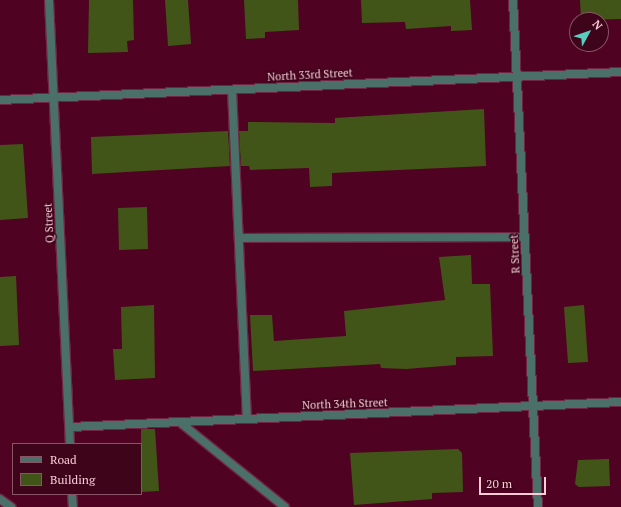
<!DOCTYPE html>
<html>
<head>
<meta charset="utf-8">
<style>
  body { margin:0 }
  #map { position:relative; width:621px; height:507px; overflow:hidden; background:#500222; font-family:"PT Serif",serif }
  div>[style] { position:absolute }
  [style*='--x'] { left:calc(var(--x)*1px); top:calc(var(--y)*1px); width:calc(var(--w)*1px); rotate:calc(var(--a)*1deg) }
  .building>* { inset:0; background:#425518 }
  .roads { filter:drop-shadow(1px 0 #6f2642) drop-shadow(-1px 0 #6f2642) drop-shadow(0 1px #6f2642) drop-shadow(0 -1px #6f2642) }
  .service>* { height:8px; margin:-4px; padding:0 4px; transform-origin:4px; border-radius:4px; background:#4b6f69 }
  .minor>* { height:8px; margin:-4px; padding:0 4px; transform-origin:4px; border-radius:4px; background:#4b6f69 }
  .tertiary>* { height:8px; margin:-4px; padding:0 4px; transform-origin:4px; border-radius:4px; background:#4b6f69 }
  span { translate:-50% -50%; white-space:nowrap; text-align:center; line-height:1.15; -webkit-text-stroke:3px #3d041a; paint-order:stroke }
  .street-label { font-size:11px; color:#fbccd6 }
  .legend { position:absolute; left:12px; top:443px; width:130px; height:52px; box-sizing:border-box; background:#3d041a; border:1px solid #895465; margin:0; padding:5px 7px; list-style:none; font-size:12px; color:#fbccd6 }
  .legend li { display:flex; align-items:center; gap:8px; height:20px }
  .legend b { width:20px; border:1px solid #895465 }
  .north { position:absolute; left:569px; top:12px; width:40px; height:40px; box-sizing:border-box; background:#3d041a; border:1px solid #895465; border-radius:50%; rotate:50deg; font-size:11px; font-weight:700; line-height:16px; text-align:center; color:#fbccd6 }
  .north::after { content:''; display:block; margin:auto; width:14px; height:18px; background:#58cec0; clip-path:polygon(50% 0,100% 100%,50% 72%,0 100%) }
  .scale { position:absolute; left:479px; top:477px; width:67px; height:18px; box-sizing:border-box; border:2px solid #fbccd6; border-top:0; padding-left:5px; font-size:12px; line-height:14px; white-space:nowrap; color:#fbccd6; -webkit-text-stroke:3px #3d041a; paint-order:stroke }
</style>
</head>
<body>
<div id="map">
  <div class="building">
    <i style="clip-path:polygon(89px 0,133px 0,134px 40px,127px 41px,128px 52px,88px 53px)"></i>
    <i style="clip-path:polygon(165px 0,188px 0,191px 44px,168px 46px)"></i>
    <i style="clip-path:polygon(244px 0,298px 0,299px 30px,265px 32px,265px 38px,246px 39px)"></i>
    <i style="clip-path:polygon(361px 0,470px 0,472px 30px,451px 31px,451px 26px,406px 29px,405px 22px,362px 23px)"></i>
    <i style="clip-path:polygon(580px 0,621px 0,621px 19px,581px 20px)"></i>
    <i style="clip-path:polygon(484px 109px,486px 166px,332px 173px,332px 186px,310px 187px,309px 168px,250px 170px,249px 166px,241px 166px,239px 131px,248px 131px,248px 122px,335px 123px,335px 118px)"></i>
    <i style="clip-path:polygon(228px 131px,230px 166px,92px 174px,91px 137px)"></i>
    <i style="clip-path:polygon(23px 144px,28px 218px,0 220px,0 145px)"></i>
    <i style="clip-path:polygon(147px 207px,148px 249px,119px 250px,118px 208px)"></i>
    <i style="clip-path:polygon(471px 255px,472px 284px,490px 284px,493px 356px,456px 357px,456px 365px,406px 369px,381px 368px,380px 364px,253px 371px,250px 315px,272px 315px,274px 341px,346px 336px,344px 311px,445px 300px,439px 257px)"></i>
    <i style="clip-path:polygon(16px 276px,19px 345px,0 346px,0 277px)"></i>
    <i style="clip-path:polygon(154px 305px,155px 378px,115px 380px,113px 349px,122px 349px,121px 307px)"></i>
    <i style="clip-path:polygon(584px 305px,588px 362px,568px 363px,564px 307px)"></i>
    <i style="clip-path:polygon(141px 429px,155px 429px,159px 491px,141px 492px)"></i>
    <i style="clip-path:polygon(458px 449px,462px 453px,463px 492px,432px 493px,432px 499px,354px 505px,350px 453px)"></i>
    <i style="clip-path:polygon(609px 459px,610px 486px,579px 487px,575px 484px,578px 460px)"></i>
  </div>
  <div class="roads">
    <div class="service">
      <i style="--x:232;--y:90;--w:329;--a:87.4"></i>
      <i style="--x:239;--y:238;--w:286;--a:-0.2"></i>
      <i style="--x:182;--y:424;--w:132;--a:38.9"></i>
    </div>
    <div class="minor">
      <i style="--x:513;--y:0;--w:508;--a:87.18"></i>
      <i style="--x:0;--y:100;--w:622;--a:-2.58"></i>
      <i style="--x:70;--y:427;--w:552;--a:-2.6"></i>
      <i style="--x:0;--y:499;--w:14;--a:36"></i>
    </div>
    <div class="tertiary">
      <i style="--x:49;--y:0;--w:444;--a:87.3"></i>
      <i style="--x:72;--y:494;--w:13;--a:86"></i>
    </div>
  </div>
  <div class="street-label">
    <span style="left:310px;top:75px;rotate:-3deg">North 33rd Street</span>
    <span style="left:49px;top:223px;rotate:-93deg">Q Street</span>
    <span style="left:515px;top:254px;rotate:-93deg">R Street</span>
    <span style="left:345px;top:404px;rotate:-2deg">North 34th Street</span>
  </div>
  <ul class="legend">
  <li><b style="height:5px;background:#4b6f69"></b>Road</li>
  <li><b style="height:11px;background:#425518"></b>Building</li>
  </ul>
  <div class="north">N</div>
  <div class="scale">20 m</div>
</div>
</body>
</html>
